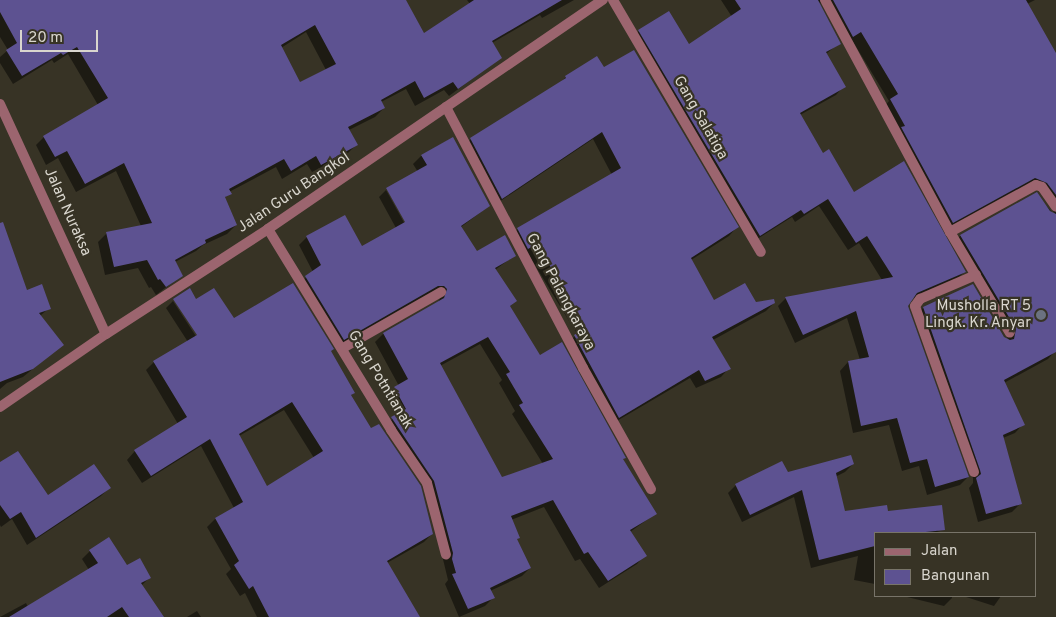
<!DOCTYPE html>
<html>
<head>
<meta charset="utf-8">
<style>
  body { margin:0 }
  #map { position:relative; width:1056px; height:617px; overflow:hidden; background:#373325; font-family:Overpass,sans-serif }
  div>[style] { position:absolute }
  [style*='--x'] { left:calc(var(--x)*1px); top:calc(var(--y)*1px); width:calc(var(--w)*1px); rotate:calc(var(--a)*1deg) }
  .shadow>* { inset:0; background:#0007 }
  .building>* { inset:0; background:#5d5291 }
  .minor>* { height:10px; margin:-5px; padding:0 5px; transform-origin:5px; border-radius:5px; background:#9c656f }
  .tertiary>* { height:10px; margin:-5px; padding:0 5px; transform-origin:5px; border-radius:5px; background:#9c656f }
  .dots>* { width:14px; height:14px; translate:-50% -50%; box-sizing:border-box; border:2px solid #373325; border-radius:50% }
  span { translate:-50% -50%; white-space:nowrap; text-align:center; line-height:1.15; -webkit-text-stroke:4.5px #373325; paint-order:stroke }
  .street-label { font-size:15px; color:#d9d6ce }
  .poi-label { font-size:15px; color:#d9d6ce }
  .right { translate:-100% -50%; text-align:right }
  .legend { position:absolute; left:874px; top:532px; width:162px; height:65px; box-sizing:border-box; background:#373325; border:1px solid #787469; margin:0; padding:6px 9px; list-style:none; font-size:15px; color:#d9d6ce }
  .legend li { display:flex; align-items:center; gap:10px; height:25px }
  .legend b { width:25px; border:1px solid #787469 }
  .scale { position:absolute; left:20px; top:30px; width:78px; height:22px; box-sizing:border-box; border:2px solid #d9d6ce; border-top:0; padding-left:6px; font-size:15px; line-height:18px; white-space:nowrap; color:#d9d6ce; -webkit-text-stroke:4px #373325; paint-order:stroke }
</style>
</head>
<body>
<div id="map">
  <div class="shadow">
    <i style="clip-path:polygon(evenodd,0 0,405px 0,424px 34px,470px 4px,467px 0,574px 0,542px 18px,540px 15px,492px 43px,501px 57px,449px 96px,444px 90px,415px 106px,406px 89px,381px 102px,384px 108px,375px 117px,349px 130px,356px 145px,348px 153px,312px 172px,307px 164px,282px 179px,276px 167px,229px 192px,224px 199px,236px 225px,227px 234px,203px 245px,196px 251px,175px 262px,182px 275px,156px 295px,151px 287px,149px 288px,138px 268px,105px 275px,98px 242px,107px 233px,141px 226px,116px 171px,76px 192px,58px 158px,46px 165px,36px 145px,44px 137px,98px 105px,68px 54px,54px 63px,52px 60px,13px 84px,0 63px,0 57px,8px 50px,0 37px,0 0,306px 32px,326px 70px,299px 84px,281px 48px,306px 32px)"></i>
    <i style="clip-path:polygon(721px 0,1035px 0,1027px 4px,1056px 56px,1056px 215px,1039px 191px,1026px 186px,944px 230px,883px 108px,889px 101px,852px 40px,844px 44px,823px 5px,816px 0,839px 43px,826px 54px,844px 86px,836px 95px,800px 115px,822px 154px,854px 194px,964px 272px,956px 280px,911px 299px,907px 305px,968px 477px,960px 485px,927px 495px,919px 466px,902px 471px,889px 425px,853px 433px,840px 371px,848px 362px,860px 360px,847px 318px,795px 343px,778px 306px,786px 298px,882px 280px,859px 243px,848px 250px,819px 206px,795px 222px,792px 217px,751px 243px,631px 39px,639px 31px,689px 46px,732px 17px)"></i>
    <i style="clip-path:polygon(604px 69px,737px 227px,729px 236px,691px 260px,714px 301px,774px 303px,766px 311px,713px 340px,729px 368px,721px 377px,696px 388px,690px 378px,610px 425px,566px 345px,577px 334px,527px 252px,510px 237px,518px 229px,612px 175px,593px 139px,493px 206px,463px 148px,471px 139px,558px 85px,566px 77px)"></i>
    <i style="clip-path:polygon(evenodd,452px 138px,489px 206px,461px 227px,477px 253px,515px 255px,495px 270px,516px 301px,509px 307px,539px 356px,622px 460px,655px 514px,630px 532px,645px 555px,637px 564px,599px 588px,580px 559px,575px 561px,544px 507px,511px 520px,516px 540px,530px 568px,522px 576px,490px 591px,493px 598px,485px 606px,459px 617px,445px 584px,448px 580px,426px 489px,384px 426px,397px 415px,387px 396px,399px 386px,375px 342px,383px 334px,438px 303px,440px 298px,335px 347px,297px 285px,313px 272px,299px 245px,307px 237px,361px 248px,396px 228px,379px 197px,386px 190px,407px 228px,409px 227px,388px 190px,386px 190px,418px 172px,413px 164px,421px 156px,452px 138px,480px 344px,502px 380px,499px 383px,515px 411px,512px 414px,543px 464px,502px 478px,440px 366px,480px 344px)"></i>
    <i style="clip-path:polygon(1036px 194px,1056px 217px,1056px 350px,1048px 359px,1004px 383px,1023px 424px,1015px 433px,1003px 438px,1020px 504px,1012px 512px,978px 522px,969px 488px,973px 483px,973px 478px,915px 316px,923px 308px,1010px 342px,952px 244px,960px 236px)"></i>
    <i style="clip-path:polygon(0 230px,26px 291px,49px 308px,40px 316px,62px 345px,23px 377px,7px 383px,0 389px)"></i>
    <i style="clip-path:polygon(evenodd,173px 301px,199px 341px,195px 301px,234px 320px,330px 352px,354px 393px,350px 396px,432px 534px,424px 542px,387px 563px,418px 617px,257px 617px,245px 593px,240px 596px,226px 574px,231px 569px,207px 527px,216px 518px,234px 508px,201px 446px,142px 483px,127px 460px,135px 451px,178px 424px,146px 370px,154px 362px,188px 342px,166px 308px,173px 301px,284px 410px,314px 458px,266px 488px,239px 436px,284px 410px)"></i>
    <i style="clip-path:polygon(0 464px,48px 497px,109px 488px,101px 496px,27px 545px,12px 519px,1px 527px,0 525px)"></i>
    <i style="clip-path:polygon(853px 464px,845px 472px,835px 477px,844px 512px,887px 512px,943px 525px,937px 531px,944px 533px,875px 533px,875px 584px,854px 580px,858px 556px,811px 568px,794px 497px,742px 522px,728px 493px,736px 485px,787px 473px)"></i>
    <i style="clip-path:polygon(90px 551px,150px 577px,141px 586px,163px 617px,0 617px,26px 603px,28px 607px,89px 570px,82px 559px)"></i>
    <i style="clip-path:polygon(903px 596px,952px 596px,952px 598px,944px 606px)"></i>
    <i style="clip-path:polygon(963px 596px,1001px 596px,994px 606px)"></i>
    <i style="clip-path:polygon(197px 611px,201px 617px,187px 617px)"></i>
  </div>
  <div class="building">
    <i style="clip-path:polygon(evenodd,0 0,406px 0,424px 33px,474px 0,562px 0,492px 41px,502px 58px,458px 89px,453px 82px,424px 98px,415px 81px,381px 100px,385px 108px,348px 127px,358px 145px,321px 165px,316px 156px,291px 171px,284px 159px,229px 189px,232px 194px,225px 197px,237px 225px,205px 240px,206px 243px,175px 260px,183px 276px,166px 287px,160px 279px,158px 280px,147px 260px,114px 267px,106px 232px,152px 223px,124px 163px,85px 184px,67px 151px,55px 157px,43px 136px,108px 98px,77px 47px,63px 55px,61px 53px,22px 76px,6px 50px,17px 43px,0 12px,0 0,315px 25px,336px 64px,300px 82px,281px 45px,315px 25px)"></i>
    <i style="clip-path:polygon(735px 0,818px 0,841px 44px,826px 52px,846px 87px,800px 113px,823px 153px,829px 149px,854px 192px,904px 161px,966px 272px,917px 293px,908px 306px,969px 477px,935px 487px,927px 459px,910px 463px,897px 418px,861px 426px,848px 361px,869px 357px,856px 311px,803px 335px,785px 297px,893px 277px,867px 236px,856px 243px,828px 199px,804px 214px,801px 210px,760px 236px,638px 30px,669px 11px,689px 44px,741px 9px)"></i>
    <i style="clip-path:polygon(833px 0,1026px 0,1056px 53px,1056px 195px,1047px 183px,1035px 178px,953px 223px,901px 127px,905px 126px,890px 99px,898px 94px,861px 32px,853px 37px)"></i>
    <i style="clip-path:polygon(634px 50px,739px 227px,691px 258px,714px 300px,745px 283px,756px 302px,774px 299px,775px 303px,712px 337px,731px 369px,705px 381px,699px 370px,619px 418px,574px 335px,586px 328px,547px 261px,535px 245px,528px 249px,517px 228px,621px 168px,602px 132px,502px 199px,470px 138px,566px 78px,565px 76px,597px 56px,604px 67px)"></i>
    <i style="clip-path:polygon(evenodd,453px 137px,490px 206px,461px 226px,477px 251px,505px 235px,516px 256px,495px 268px,517px 301px,510px 306px,540px 355px,562px 342px,626px 458px,623px 459px,657px 514px,630px 530px,647px 556px,608px 581px,588px 552px,584px 554px,553px 500px,511px 516px,520px 538px,517px 539px,531px 568px,490px 588px,495px 598px,468px 609px,452px 574px,456px 573px,452px 559px,453px 553px,434px 481px,391px 417px,406px 409px,394px 387px,408px 379px,383px 333px,444px 298px,447px 289px,444px 286px,438px 286px,344px 340px,305px 276px,321px 265px,306px 236px,345px 215px,362px 246px,405px 222px,386px 188px,427px 165px,421px 155px,453px 137px,488px 337px,510px 372px,506px 374px,523px 403px,519px 405px,553px 459px,502px 477px,440px 363px,488px 337px)"></i>
    <i style="clip-path:polygon(1037px 192px,1050px 211px,1056px 214px,1056px 352px,1004px 380px,1025px 425px,1003px 435px,1022px 504px,986px 514px,976px 478px,981px 474px,980px 470px,923px 307px,973px 284px,1004px 337px,1010px 340px,1014px 339px,1016px 329px,960px 235px)"></i>
    <i style="clip-path:polygon(3px 222px,27px 290px,42px 284px,51px 309px,39px 313px,64px 345px,33px 369px,0 382px,0 223px)"></i>
    <i style="clip-path:polygon(evenodd,293px 283px,334px 349px,331px 351px,355px 393px,351px 395px,371px 428px,379px 424px,421px 486px,433px 534px,387px 561px,420px 617px,269px 617px,253px 586px,249px 589px,234px 565px,239px 561px,215px 518px,243px 502px,210px 439px,151px 476px,134px 450px,187px 417px,153px 361px,197px 335px,173px 299px,190px 288px,196px 299px,214px 288px,234px 318px,293px 283px,292px 402px,323px 451px,267px 486px,239px 434px,292px 402px)"></i>
    <i style="clip-path:polygon(18px 451px,48px 495px,94px 464px,111px 488px,36px 538px,21px 512px,10px 519px,0 505px,0 462px)"></i>
    <i style="clip-path:polygon(851px 455px,854px 464px,836px 473px,845px 511px,887px 505px,888px 511px,942px 505px,945px 530px,916px 533px,875px 533px,875px 546px,819px 560px,802px 490px,750px 515px,735px 484px,782px 461px,788px 472px)"></i>
    <i style="clip-path:polygon(109px 537px,127px 565px,140px 558px,151px 578px,141px 583px,164px 617px,129px 617px,122px 607px,107px 617px,9px 617px,98px 563px,89px 550px)"></i>
  </div>
  <div class="minor">
    <i style="--x:613;--y:0;--w:292;--a:59.6"></i>
    <i style="--x:825;--y:0;--w:264;--a:61.7"></i>
    <i style="--x:950;--y:232;--w:117;--a:59.3"></i>
    <i style="--x:446;--y:107;--w:295;--a:62.3"></i>
    <i style="--x:583;--y:368;--w:139;--a:60.7"></i>
    <i style="--x:268;--y:229;--w:236;--a:58.5"></i>
    <i style="--x:391;--y:430;--w:64;--a:55.8"></i>
    <i style="--x:427;--y:483;--w:74;--a:75.2"></i>
    <i style="--x:950;--y:232;--w:98;--a:-28.7"></i>
    <i style="--x:1036;--y:185;--w:6;--a:18"></i>
    <i style="--x:1042;--y:187;--w:24;--a:55"></i>
    <i style="--x:343;--y:348;--w:113;--a:-29.7"></i>
    <i style="--x:974;--y:472;--w:176;--a:-109.6"></i>
    <i style="--x:915;--y:306;--w:9;--a:-54"></i>
    <i style="--x:920;--y:299;--w:61;--a:-23.2"></i>
  </div>
  <div class="tertiary">
    <i style="--x:0;--y:104;--w:253;--a:65.3"></i>
    <i style="--x:0;--y:407;--w:129;--a:-34.6"></i>
    <i style="--x:106;--y:334;--w:193;--a:-32.9"></i>
    <i style="--x:268;--y:229;--w:406;--a:-34.4"></i>
  </div>
  <div class="dots">
    <i style="left:1041px;top:315px;background:#6b7280"></i>
  </div>
  <div class="street-label">
    <span style="left:700px;top:118px;rotate:60deg">Gang Salatiga</span>
    <span style="left:294px;top:193px;rotate:-34deg">Jalan Guru Bangkol</span>
    <span style="left:67px;top:212px;rotate:66deg">Jalan Nuraksa</span>
    <span style="left:560px;top:292px;rotate:62deg">Gang Palangkaraya</span>
    <span style="left:380px;top:380px;rotate:59deg">Gang Potntianak</span>
  </div>
  <div class="poi-label">
    <span class="right" style="left:1031px;top:315px">Musholla RT 5<br>Lingk. Kr. Anyar</span>
  </div>
  <ul class="legend">
  <li><b style="height:6px;background:#9c656f"></b>Jalan</li>
  <li><b style="height:14px;background:#5d5291"></b>Bangunan</li>
  </ul>
  <div class="scale">20 m</div>
</div>
</body>
</html>
